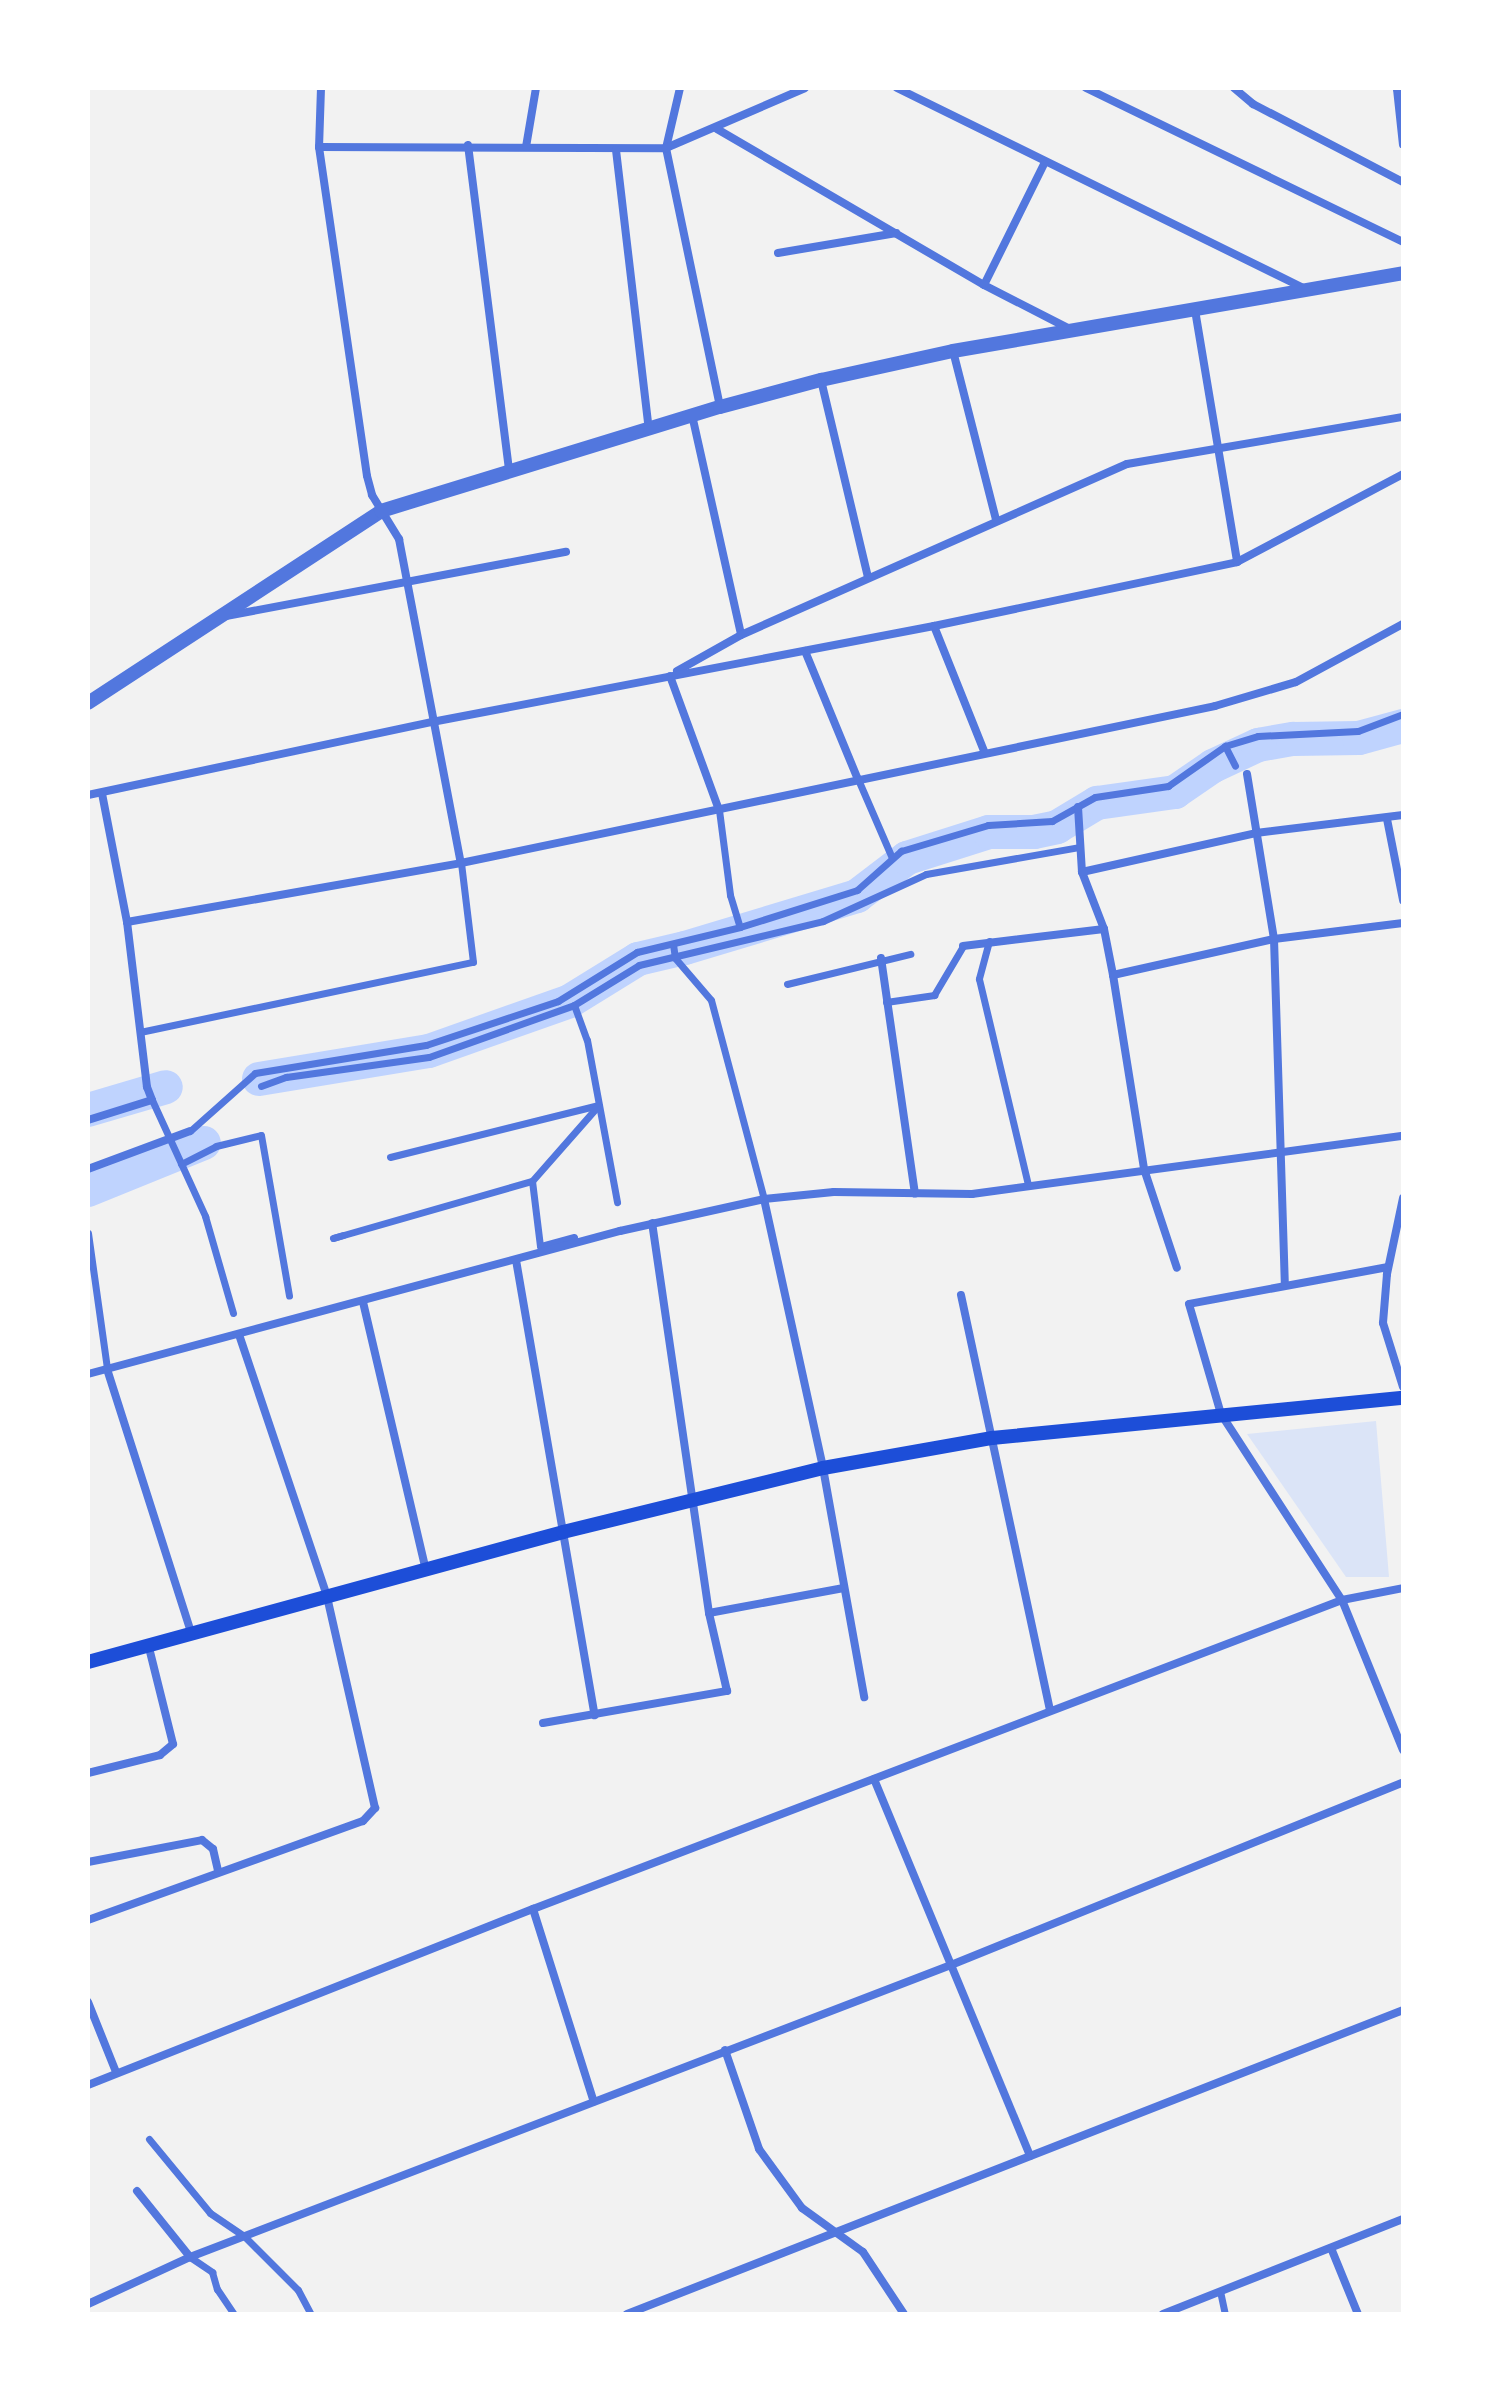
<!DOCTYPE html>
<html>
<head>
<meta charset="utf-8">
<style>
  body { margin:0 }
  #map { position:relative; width:1491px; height:2402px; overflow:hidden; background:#f2f2f2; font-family:Overpass,sans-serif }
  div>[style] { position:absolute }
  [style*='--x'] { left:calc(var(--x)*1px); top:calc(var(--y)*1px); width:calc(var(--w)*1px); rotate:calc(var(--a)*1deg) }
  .green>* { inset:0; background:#dbe4f7 }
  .river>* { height:34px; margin:-17px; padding:0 17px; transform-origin:17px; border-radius:17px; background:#bfd3fe }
  .pedestrian>* { height:7px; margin:-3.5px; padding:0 3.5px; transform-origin:3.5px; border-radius:3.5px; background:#5277de }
  .minor>* { height:8px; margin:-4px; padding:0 4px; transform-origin:4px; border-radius:4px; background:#5277de }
  .tertiary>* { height:14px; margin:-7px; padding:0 7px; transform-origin:7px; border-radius:7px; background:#5277de }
  .secondary>* { height:14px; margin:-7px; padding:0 7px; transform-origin:7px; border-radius:7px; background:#1d4ed8 }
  span { translate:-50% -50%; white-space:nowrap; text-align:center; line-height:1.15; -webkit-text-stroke:6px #fff; paint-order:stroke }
  .frame { position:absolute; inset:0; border:90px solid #fff; pointer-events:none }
</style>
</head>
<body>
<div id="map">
  <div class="green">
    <i style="clip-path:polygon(1376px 1421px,1389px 1577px,1346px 1577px,1247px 1434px)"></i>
  </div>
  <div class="river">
    <i style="--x:259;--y:1079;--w:172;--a:-9.4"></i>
    <i style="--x:429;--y:1051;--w:150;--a:-19.5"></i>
    <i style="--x:570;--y:1001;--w:80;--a:-31.7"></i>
    <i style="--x:638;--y:959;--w:48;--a:-13.2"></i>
    <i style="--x:685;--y:948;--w:180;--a:-16.8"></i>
    <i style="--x:857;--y:896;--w:63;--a:-37.2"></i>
    <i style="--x:907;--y:858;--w:86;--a:-17.6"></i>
    <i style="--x:989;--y:832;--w:45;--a:0"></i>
    <i style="--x:1034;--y:832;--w:24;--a:-12"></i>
    <i style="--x:1057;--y:827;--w:47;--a:-31"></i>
    <i style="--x:1097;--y:803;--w:79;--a:-8"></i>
    <i style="--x:1175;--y:792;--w:46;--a:-34.4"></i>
    <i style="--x:1213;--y:766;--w:50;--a:-25"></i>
    <i style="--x:1258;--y:745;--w:36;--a:-10"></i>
    <i style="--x:1293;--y:739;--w:66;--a:-0.9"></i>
    <i style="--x:1359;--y:738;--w:46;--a:-15.3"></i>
    <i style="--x:88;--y:1110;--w:81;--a:-16.4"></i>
    <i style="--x:88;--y:1190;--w:125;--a:-22.1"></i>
  </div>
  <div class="pedestrian">
    <i style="--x:1225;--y:746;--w:22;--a:63"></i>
    <i style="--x:857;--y:777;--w:88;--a:66.6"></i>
    <i style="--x:719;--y:810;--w:86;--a:82.6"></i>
    <i style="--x:730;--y:895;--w:30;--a:73"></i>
    <i style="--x:989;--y:941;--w:39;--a:105"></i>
    <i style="--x:979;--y:979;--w:212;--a:76.6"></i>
    <i style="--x:673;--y:944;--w:14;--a:82"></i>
    <i style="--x:675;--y:958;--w:55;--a:49.4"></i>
    <i style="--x:711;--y:1000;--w:206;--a:75.1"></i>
    <i style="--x:787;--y:984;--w:127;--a:-13.7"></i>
    <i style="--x:886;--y:1002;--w:49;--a:-8.3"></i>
    <i style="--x:934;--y:995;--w:57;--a:-59.4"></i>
    <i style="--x:574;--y:1005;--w:37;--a:70"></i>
    <i style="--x:587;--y:1040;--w:165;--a:79.5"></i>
    <i style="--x:140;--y:1032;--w:340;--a:-11.9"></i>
    <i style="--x:473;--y:962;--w:100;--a:-96.9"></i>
    <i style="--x:261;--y:1086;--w:27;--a:-20"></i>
    <i style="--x:286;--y:1077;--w:144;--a:-8"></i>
    <i style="--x:429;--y:1057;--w:154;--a:-19.7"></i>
    <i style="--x:574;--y:1005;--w:76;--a:-31.6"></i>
    <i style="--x:639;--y:965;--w:189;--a:-13.4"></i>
    <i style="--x:823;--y:921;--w:113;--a:-24.5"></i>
    <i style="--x:926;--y:874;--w:155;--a:-10"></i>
    <i style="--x:152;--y:1100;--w:128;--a:65.4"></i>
    <i style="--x:205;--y:1216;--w:101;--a:73.9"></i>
    <i style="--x:190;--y:1131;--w:87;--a:-41.7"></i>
    <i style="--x:255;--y:1073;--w:173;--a:-9.3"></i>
    <i style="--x:426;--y:1045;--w:139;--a:-18.4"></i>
    <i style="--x:558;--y:1001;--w:93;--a:-31.8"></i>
    <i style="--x:637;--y:952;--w:106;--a:-13.6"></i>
    <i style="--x:740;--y:927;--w:123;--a:-17.5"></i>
    <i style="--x:857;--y:890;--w:59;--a:-41.6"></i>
    <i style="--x:901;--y:851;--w:91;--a:-16.6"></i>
    <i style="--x:988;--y:825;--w:64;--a:-3.6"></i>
    <i style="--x:1052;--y:821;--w:49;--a:-29.2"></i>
    <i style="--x:1095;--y:797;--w:74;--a:-8.6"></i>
    <i style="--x:1168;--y:786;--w:70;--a:-35.1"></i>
    <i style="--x:1225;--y:746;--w:34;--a:-17"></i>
    <i style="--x:1258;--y:736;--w:100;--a:-2.9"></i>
    <i style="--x:1358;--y:731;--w:48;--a:-20.7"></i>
    <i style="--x:390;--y:1157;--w:215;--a:-14"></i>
    <i style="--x:181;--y:1164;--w:39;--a:-27"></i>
    <i style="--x:216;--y:1146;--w:46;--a:-13.7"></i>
    <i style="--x:261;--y:1135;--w:163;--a:80.1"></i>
    <i style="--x:88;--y:1233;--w:137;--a:82"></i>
    <i style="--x:343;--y:1235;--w:10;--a:163"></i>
    <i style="--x:333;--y:1238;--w:207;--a:-16"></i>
    <i style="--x:574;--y:1237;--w:35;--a:165"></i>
    <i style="--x:540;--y:1246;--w:65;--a:-97"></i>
    <i style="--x:532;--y:1181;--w:98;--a:-48.7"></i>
    <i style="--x:149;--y:2139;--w:96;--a:50.5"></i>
    <i style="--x:210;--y:2213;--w:41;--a:34.1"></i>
    <i style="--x:244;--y:2236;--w:76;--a:45"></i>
    <i style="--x:298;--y:2290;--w:27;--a:62"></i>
    <i style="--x:190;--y:2257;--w:27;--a:34"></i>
    <i style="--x:212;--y:2272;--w:18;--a:74"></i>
    <i style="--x:217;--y:2289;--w:30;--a:56"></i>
    <i style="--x:1220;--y:2291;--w:24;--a:78"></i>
  </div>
  <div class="minor">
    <i style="--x:321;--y:88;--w:59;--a:91.9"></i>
    <i style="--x:319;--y:147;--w:332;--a:81.7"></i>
    <i style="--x:367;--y:476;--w:20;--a:75"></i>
    <i style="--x:372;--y:495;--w:52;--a:58.5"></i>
    <i style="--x:399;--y:539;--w:330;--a:79.2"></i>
    <i style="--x:680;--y:88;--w:62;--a:103.1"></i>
    <i style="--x:666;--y:148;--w:265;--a:78.2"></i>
    <i style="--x:897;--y:88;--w:453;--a:26.2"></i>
    <i style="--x:1086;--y:88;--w:352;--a:25.9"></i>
    <i style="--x:1234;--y:88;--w:25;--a:40"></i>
    <i style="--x:1253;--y:104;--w:169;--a:27.5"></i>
    <i style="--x:1402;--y:88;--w:5;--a:169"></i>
    <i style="--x:1397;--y:89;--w:56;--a:83.9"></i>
    <i style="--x:717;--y:129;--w:309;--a:30.3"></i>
    <i style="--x:984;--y:285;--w:94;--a:27.1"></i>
    <i style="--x:468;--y:145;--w:329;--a:82.8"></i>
    <i style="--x:319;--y:147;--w:347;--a:0.2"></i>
    <i style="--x:666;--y:148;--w:151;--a:-23.3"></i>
    <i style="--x:526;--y:147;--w:60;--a:-80.4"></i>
    <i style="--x:616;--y:150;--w:281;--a:83.3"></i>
    <i style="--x:778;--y:253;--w:120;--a:-9.6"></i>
    <i style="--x:984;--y:285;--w:135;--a:-63.6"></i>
    <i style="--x:1195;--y:310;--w:255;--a:80.5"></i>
    <i style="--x:953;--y:351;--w:174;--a:75.7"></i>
    <i style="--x:821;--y:380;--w:203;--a:76.6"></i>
    <i style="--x:692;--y:415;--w:225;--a:77.4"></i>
    <i style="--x:226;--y:616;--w:346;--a:-10.7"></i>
    <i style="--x:934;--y:626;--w:135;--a:68.2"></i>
    <i style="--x:805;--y:651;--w:136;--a:67.6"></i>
    <i style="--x:677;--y:671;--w:73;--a:-29.4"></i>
    <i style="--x:741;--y:635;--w:422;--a:-23.9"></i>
    <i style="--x:1127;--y:464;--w:280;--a:-9.7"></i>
    <i style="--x:670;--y:676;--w:143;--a:69.9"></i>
    <i style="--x:1247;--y:774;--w:167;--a:80.7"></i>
    <i style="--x:1274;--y:939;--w:346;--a:88.2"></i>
    <i style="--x:88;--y:795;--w:352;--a:-12"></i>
    <i style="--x:432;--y:722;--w:511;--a:-10.83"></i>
    <i style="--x:934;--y:626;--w:310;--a:-11.9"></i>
    <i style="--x:1237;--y:562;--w:188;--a:-27.9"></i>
    <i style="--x:1078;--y:807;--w:65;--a:86.5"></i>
    <i style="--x:1082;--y:872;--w:61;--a:68.9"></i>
    <i style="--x:1104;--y:929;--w:47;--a:78.9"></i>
    <i style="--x:1113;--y:975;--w:196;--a:80.9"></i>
    <i style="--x:1144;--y:1169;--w:104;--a:71.6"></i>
    <i style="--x:1387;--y:819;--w:83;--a:78.8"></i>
    <i style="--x:1082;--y:872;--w:178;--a:-12.6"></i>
    <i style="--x:1256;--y:833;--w:148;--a:-7"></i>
    <i style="--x:127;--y:922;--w:339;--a:-10"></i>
    <i style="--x:461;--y:863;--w:770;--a:-11.76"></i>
    <i style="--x:1215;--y:706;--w:84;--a:-16.5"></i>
    <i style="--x:1296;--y:682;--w:122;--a:-28.5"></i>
    <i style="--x:963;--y:946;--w:142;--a:-6.9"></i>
    <i style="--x:881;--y:958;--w:238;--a:81.8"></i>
    <i style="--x:1113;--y:975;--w:165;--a:-12.6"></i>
    <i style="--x:1274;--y:939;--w:130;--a:-7.1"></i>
    <i style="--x:88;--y:1120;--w:67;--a:-17.4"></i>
    <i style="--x:152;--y:1100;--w:14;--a:-111"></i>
    <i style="--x:147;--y:1087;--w:166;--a:-96.9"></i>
    <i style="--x:127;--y:922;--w:131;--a:-101"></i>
    <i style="--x:88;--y:1169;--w:109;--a:-20.4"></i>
    <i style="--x:1403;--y:1198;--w:78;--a:101.9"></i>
    <i style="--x:1387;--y:1274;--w:49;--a:94.7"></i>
    <i style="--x:1383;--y:1323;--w:67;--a:72.6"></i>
    <i style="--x:764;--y:1199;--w:275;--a:77.6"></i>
    <i style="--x:823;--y:1468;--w:233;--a:79.8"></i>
    <i style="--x:516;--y:1260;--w:462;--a:80.2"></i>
    <i style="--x:1388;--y:1267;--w:202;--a:169.5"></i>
    <i style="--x:1189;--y:1304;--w:115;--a:73.8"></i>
    <i style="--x:1221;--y:1414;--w:222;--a:57"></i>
    <i style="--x:1342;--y:1600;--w:162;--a:67.9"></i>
    <i style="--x:961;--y:1295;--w:425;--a:77.9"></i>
    <i style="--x:363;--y:1302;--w:275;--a:76.8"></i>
    <i style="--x:107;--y:1369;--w:277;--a:72.3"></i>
    <i style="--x:88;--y:1374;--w:551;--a:-15.05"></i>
    <i style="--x:620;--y:1231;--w:148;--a:-12.5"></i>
    <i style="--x:764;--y:1199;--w:70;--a:-5.7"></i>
    <i style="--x:834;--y:1192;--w:138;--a:0.8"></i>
    <i style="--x:972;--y:1194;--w:435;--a:-7.7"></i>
    <i style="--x:709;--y:1613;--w:137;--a:-10.5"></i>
    <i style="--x:543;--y:1723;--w:187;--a:-9.9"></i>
    <i style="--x:727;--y:1691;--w:80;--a:-103"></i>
    <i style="--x:709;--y:1613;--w:394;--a:-98.3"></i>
    <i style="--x:88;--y:1773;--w:74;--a:-14"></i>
    <i style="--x:160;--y:1755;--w:17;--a:-40"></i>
    <i style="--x:173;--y:1744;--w:103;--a:-104"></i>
    <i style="--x:874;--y:1779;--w:408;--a:67.5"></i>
    <i style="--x:88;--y:1862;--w:116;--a:-10.9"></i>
    <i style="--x:202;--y:1840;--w:14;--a:39"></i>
    <i style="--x:213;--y:1849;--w:23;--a:77"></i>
    <i style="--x:533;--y:1909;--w:202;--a:72.5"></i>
    <i style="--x:88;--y:1920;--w:292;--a:-19.8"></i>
    <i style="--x:363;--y:1821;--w:18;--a:-47"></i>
    <i style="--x:375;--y:1808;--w:217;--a:-102.8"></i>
    <i style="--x:327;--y:1596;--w:275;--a:-108.6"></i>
    <i style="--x:88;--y:2002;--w:75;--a:68.2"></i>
    <i style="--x:725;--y:2050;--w:105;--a:71"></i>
    <i style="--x:759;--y:2149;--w:73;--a:53.9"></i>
    <i style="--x:802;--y:2208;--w:75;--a:35.8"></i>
    <i style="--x:863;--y:2252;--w:74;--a:56.5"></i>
    <i style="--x:88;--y:2085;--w:479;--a:-21.6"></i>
    <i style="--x:533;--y:1909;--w:866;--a:-20.9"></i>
    <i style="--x:1342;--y:1600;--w:62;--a:-11.1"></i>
    <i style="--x:137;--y:2191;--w:85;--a:51.2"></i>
    <i style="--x:1331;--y:2248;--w:71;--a:67.8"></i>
    <i style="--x:88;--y:2304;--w:112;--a:-24.7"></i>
    <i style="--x:190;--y:2257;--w:815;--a:-20.99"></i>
    <i style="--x:951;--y:1965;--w:488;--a:-22"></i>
    <i style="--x:627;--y:2314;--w:833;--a:-21.39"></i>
    <i style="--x:1163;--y:2314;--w:258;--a:-21.6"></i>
  </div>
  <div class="tertiary">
    <i style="--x:88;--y:703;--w:350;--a:-33.2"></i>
    <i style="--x:381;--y:511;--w:355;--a:-17.1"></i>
    <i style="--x:720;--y:407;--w:105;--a:-15"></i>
    <i style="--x:821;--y:380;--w:135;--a:-12.4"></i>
    <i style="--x:953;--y:351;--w:457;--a:-9.8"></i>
  </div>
  <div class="secondary">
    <i style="--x:88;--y:1662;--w:492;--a:-15.3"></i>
    <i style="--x:563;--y:1532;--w:268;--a:-13.8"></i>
    <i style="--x:823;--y:1468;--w:172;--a:-10.1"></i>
    <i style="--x:992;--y:1438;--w:413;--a:-5.6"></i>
  </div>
  <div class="frame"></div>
</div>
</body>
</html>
